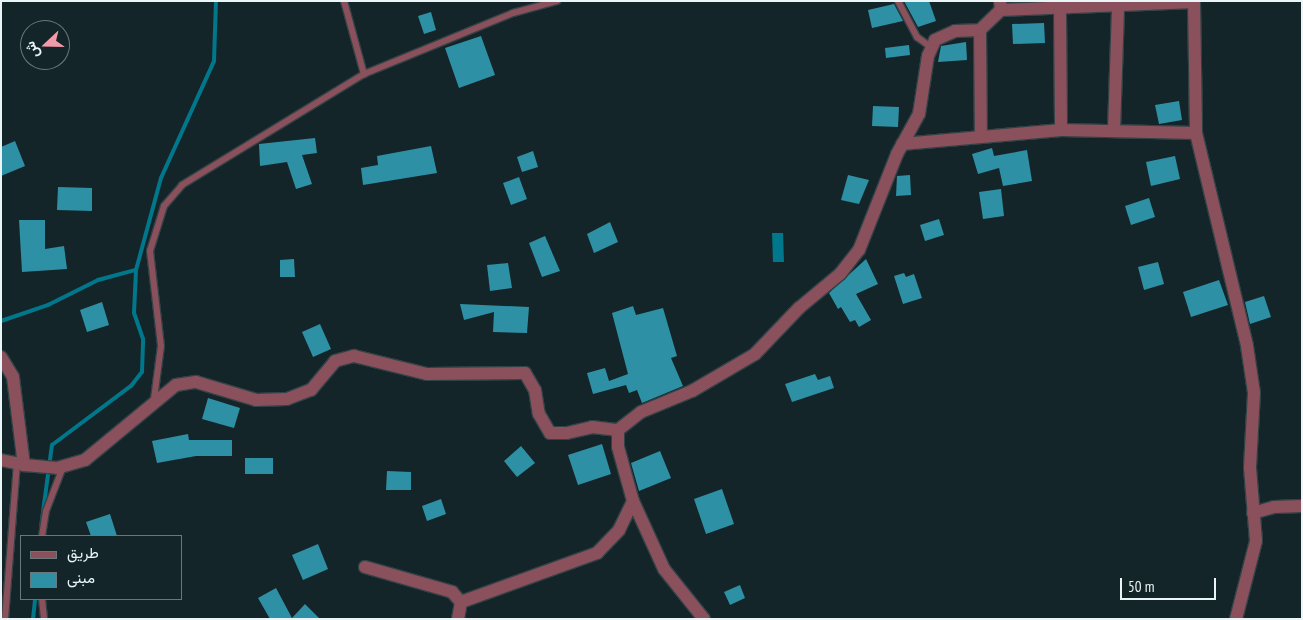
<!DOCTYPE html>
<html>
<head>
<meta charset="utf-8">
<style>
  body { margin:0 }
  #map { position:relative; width:1303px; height:620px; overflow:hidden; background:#142529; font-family:"PT Sans Narrow",Vazirmatn,sans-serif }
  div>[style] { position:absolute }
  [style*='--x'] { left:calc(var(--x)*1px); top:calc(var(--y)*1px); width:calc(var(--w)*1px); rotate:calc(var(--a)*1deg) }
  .water>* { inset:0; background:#00778b }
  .stream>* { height:4px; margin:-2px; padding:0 2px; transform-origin:2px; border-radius:2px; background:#00778b }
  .building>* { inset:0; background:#2e90a4 }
  .roads { filter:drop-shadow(1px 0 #324246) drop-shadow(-1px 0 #324246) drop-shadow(0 1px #324246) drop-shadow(0 -1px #324246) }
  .service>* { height:6px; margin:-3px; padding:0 3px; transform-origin:3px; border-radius:3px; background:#8a505b }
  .minor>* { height:12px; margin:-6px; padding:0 6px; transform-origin:6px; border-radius:6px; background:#8a505b }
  span { translate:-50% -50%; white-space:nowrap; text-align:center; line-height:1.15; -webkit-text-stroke:5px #142529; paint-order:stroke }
  .frame { position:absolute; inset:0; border:2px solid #eaf5f7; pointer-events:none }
  .legend { position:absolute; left:20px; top:535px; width:162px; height:65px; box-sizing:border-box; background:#142529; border:1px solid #6a787b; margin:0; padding:6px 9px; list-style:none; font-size:15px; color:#eaf5f7 }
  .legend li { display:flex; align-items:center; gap:10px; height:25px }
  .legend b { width:25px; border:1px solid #6a787b }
  .north { position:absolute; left:20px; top:20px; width:50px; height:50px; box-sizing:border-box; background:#142529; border:1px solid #6a787b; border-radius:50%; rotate:249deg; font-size:14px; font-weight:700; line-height:20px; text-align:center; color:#eaf5f7 }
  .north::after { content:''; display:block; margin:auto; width:18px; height:22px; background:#f39aaa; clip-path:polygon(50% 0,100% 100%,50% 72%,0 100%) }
  .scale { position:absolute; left:1120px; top:578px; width:96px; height:22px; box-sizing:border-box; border:2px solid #eaf5f7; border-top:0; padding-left:6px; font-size:15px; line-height:18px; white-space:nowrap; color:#eaf5f7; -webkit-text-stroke:4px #142529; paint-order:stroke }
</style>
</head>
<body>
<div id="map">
  <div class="water">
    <i style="clip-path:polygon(772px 233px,783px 233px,784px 262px,773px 262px)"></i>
  </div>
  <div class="stream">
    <i style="--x:1;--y:321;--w:50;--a:-18.8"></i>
    <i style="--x:48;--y:305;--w:56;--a:-26.6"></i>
    <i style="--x:98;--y:280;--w:39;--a:-15"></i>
    <i style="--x:41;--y:527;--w:83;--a:-82.4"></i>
    <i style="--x:52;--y:445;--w:99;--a:-36.8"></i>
    <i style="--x:131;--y:386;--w:18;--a:-52"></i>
    <i style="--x:142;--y:372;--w:33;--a:-88"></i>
    <i style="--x:143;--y:339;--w:28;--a:-109"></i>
    <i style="--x:134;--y:313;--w:43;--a:-87.3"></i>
    <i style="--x:136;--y:270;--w:95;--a:-74.8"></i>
    <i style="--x:161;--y:178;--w:128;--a:-65.6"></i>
    <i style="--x:214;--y:61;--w:60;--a:-88.1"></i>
    <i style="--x:33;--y:619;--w:20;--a:-84"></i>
  </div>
  <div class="building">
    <i style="clip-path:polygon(904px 1px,929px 1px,936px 21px,918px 27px)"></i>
    <i style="clip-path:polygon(894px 4px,903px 21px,872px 28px,868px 10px)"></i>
    <i style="clip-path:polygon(431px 12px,436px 30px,424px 34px,418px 16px)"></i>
    <i style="clip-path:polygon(1044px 23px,1045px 43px,1013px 44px,1012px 24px)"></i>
    <i style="clip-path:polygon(481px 36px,495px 75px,459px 88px,445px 48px)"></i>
    <i style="clip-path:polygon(966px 42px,967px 60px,938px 62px,941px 46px)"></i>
    <i style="clip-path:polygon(909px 45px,910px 55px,886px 58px,885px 48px)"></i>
    <i style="clip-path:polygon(1179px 101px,1182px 120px,1159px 124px,1155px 105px)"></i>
    <i style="clip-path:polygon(873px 106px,899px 107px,898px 127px,872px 126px)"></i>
    <i style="clip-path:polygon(315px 138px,317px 153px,302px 155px,312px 184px,296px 189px,287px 162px,260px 166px,259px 144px)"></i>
    <i style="clip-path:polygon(15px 141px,25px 166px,1px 176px,1px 147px)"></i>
    <i style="clip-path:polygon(431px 146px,437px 173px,363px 185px,361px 168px,378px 165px,377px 156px)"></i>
    <i style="clip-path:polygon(992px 148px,994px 156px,1027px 150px,1032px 181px,1003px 186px,999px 168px,978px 174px,972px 154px)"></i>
    <i style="clip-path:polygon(533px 151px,538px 167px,522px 172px,517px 157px)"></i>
    <i style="clip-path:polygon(1175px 156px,1180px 179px,1151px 186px,1146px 162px)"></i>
    <i style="clip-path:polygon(848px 175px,869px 180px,859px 204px,841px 200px)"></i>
    <i style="clip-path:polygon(910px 175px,911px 195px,896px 196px,897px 176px)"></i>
    <i style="clip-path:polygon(519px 177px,527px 199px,511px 205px,503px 183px)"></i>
    <i style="clip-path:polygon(58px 187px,92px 188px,92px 211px,57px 210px)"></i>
    <i style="clip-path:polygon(1001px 189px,1004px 216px,983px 219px,979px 192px)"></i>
    <i style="clip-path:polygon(1149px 198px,1155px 217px,1131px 225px,1125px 206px)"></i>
    <i style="clip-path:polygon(939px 219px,944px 235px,925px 241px,920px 225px)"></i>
    <i style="clip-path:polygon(19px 220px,45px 220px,45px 249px,64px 246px,67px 269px,22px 272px)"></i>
    <i style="clip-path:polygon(610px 222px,618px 242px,594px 253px,587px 234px)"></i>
    <i style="clip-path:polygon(545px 236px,560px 271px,542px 277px,529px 243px)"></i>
    <i style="clip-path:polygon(294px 259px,295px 277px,280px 277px,280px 260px)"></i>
    <i style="clip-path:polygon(866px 259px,878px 284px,856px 294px,871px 320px,859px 327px,855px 320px,850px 322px,841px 307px,838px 309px,829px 293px)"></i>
    <i style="clip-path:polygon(1158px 262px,1164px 284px,1144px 290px,1138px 267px)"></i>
    <i style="clip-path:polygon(508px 263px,512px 288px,490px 291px,487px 265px)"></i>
    <i style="clip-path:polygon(904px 273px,906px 277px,914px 274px,922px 298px,903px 304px,894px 276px)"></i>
    <i style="clip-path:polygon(1219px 280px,1228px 305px,1191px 317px,1183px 292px)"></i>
    <i style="clip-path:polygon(1264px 296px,1271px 317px,1250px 324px,1245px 302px)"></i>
    <i style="clip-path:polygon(102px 302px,109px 325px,87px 332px,80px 310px)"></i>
    <i style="clip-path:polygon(460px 304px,529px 307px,527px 333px,493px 332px,494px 312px,464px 320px)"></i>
    <i style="clip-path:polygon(633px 306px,636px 315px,663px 308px,677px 356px,671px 358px,683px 386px,642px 403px,637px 390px,629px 393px,626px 385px,593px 394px,587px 373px,605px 368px,609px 381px,628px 374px,612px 313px)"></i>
    <i style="clip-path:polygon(320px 324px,331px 349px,313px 357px,302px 332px)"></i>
    <i style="clip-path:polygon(815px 374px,818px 380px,830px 376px,834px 388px,792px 402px,785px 384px)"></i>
    <i style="clip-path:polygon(208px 398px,240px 408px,234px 428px,202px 419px)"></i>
    <i style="clip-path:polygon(188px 434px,189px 440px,232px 440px,232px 456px,196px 456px,157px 463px,152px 441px)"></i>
    <i style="clip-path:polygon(602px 444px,611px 474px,578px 485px,568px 455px)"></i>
    <i style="clip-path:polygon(521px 446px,535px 463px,517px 477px,504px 461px)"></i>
    <i style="clip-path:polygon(660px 451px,671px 478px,639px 491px,631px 463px)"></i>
    <i style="clip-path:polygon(245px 458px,273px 458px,273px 474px,245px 474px)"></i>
    <i style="clip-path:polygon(387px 471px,411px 472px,411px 490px,386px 490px)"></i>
    <i style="clip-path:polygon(722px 489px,734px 524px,706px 534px,694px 499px)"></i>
    <i style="clip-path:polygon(441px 499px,446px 514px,427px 521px,422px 506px)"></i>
    <i style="clip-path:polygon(110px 514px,117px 536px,91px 536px,86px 522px)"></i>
    <i style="clip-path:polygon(318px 544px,328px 569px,303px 580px,292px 555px)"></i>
    <i style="clip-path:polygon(740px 585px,745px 598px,730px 605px,724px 592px)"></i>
    <i style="clip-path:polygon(276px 588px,292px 618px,305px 604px,320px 619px,270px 619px,258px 598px)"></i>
  </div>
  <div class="roads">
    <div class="service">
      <i style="--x:344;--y:1;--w:76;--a:74.7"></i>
      <i style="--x:898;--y:1;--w:41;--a:62.2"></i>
      <i style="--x:917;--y:37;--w:17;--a:36"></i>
      <i style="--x:154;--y:399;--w:53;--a:-82.5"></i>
      <i style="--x:161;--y:346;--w:96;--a:-96.6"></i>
      <i style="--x:150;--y:251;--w:47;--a:-72.7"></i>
      <i style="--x:164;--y:206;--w:28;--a:-49"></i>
      <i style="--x:182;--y:185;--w:213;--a:-31.4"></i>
      <i style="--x:364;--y:74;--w:161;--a:-22.3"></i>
      <i style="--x:513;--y:13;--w:46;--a:-15.3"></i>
      <i style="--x:42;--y:536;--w:25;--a:-81"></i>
      <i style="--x:46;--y:511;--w:47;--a:-68.9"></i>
      <i style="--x:42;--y:599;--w:20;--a:84"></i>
      <i style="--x:5;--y:619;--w:156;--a:-85.6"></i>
    </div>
    <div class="minor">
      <i style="--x:1194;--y:1;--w:132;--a:89.1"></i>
      <i style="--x:1196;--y:133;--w:219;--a:76.5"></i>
      <i style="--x:1247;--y:346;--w:48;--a:81.5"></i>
      <i style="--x:1254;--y:393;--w:75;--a:93.1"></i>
      <i style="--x:1250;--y:468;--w:73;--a:85.3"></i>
      <i style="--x:1256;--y:541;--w:81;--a:104.4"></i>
      <i style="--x:1001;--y:10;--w:193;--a:-2.4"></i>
      <i style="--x:1060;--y:11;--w:119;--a:89.5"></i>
      <i style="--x:980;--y:30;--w:107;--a:89.5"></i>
      <i style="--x:1114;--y:130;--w:122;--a:-88.1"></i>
      <i style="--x:902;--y:144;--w:160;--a:-5"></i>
      <i style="--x:1061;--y:130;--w:135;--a:1.3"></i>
      <i style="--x:1;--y:357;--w:23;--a:59"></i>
      <i style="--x:13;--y:377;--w:89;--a:82.9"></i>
      <i style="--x:24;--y:465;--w:33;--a:5"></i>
      <i style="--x:57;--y:468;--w:29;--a:-16"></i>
      <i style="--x:85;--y:460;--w:118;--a:-39.5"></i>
      <i style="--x:176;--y:385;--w:20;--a:-9"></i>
      <i style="--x:196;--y:382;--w:63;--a:16.7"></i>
      <i style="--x:256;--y:400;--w:31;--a:-2"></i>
      <i style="--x:287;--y:399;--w:26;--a:-21"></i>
      <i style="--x:311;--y:390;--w:38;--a:-50"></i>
      <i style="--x:335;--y:361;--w:20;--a:-15"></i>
      <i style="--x:354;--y:356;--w:75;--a:13.9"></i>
      <i style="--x:427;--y:374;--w:98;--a:-0.6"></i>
      <i style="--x:525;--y:373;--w:20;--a:60"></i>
      <i style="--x:535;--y:390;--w:24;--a:81"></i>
      <i style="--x:539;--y:414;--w:22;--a:60"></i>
      <i style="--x:550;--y:433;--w:17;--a:0"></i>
      <i style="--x:567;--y:433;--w:26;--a:-13"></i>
      <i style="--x:592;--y:427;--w:26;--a:7"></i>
      <i style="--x:1;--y:460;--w:24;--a:12"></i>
      <i style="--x:1253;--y:513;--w:22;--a:-16"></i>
      <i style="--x:1274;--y:507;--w:28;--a:-2"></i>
      <i style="--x:365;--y:567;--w:91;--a:16"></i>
      <i style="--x:452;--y:592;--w:13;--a:48"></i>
      <i style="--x:461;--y:602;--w:17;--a:100"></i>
      <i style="--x:461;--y:602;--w:145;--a:-19.8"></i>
      <i style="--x:597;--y:553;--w:32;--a:-46"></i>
      <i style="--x:619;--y:530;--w:32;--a:-64"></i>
      <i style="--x:704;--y:619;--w:64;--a:-128.7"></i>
      <i style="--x:664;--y:569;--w:75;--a:-114.5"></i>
      <i style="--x:633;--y:501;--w:56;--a:-105.5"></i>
      <i style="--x:618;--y:447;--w:17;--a:-90"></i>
      <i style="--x:618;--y:430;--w:29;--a:-38"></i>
      <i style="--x:641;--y:412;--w:55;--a:-22.4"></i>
      <i style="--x:692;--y:391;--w:73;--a:-30.4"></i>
      <i style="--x:755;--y:354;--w:64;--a:-46.3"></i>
      <i style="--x:799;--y:308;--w:53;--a:-39.7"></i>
      <i style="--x:840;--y:274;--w:31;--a:-52"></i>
      <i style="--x:859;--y:250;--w:103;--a:-68.4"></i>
      <i style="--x:897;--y:154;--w:46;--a:-61.2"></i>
      <i style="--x:919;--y:114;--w:59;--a:-81.2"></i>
      <i style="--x:928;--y:56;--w:17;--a:-66"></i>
      <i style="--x:935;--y:40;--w:22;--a:-24"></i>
      <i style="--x:955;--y:31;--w:25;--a:-2"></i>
      <i style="--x:980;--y:30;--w:29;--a:-44"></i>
      <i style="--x:1001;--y:10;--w:9;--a:-96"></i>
    </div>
  </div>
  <div class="frame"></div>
  <ul class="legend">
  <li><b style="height:6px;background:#8a505b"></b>طريق</li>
  <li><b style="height:14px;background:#2e90a4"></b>مبنى</li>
  </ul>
  <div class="north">ش</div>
  <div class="scale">50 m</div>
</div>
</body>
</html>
